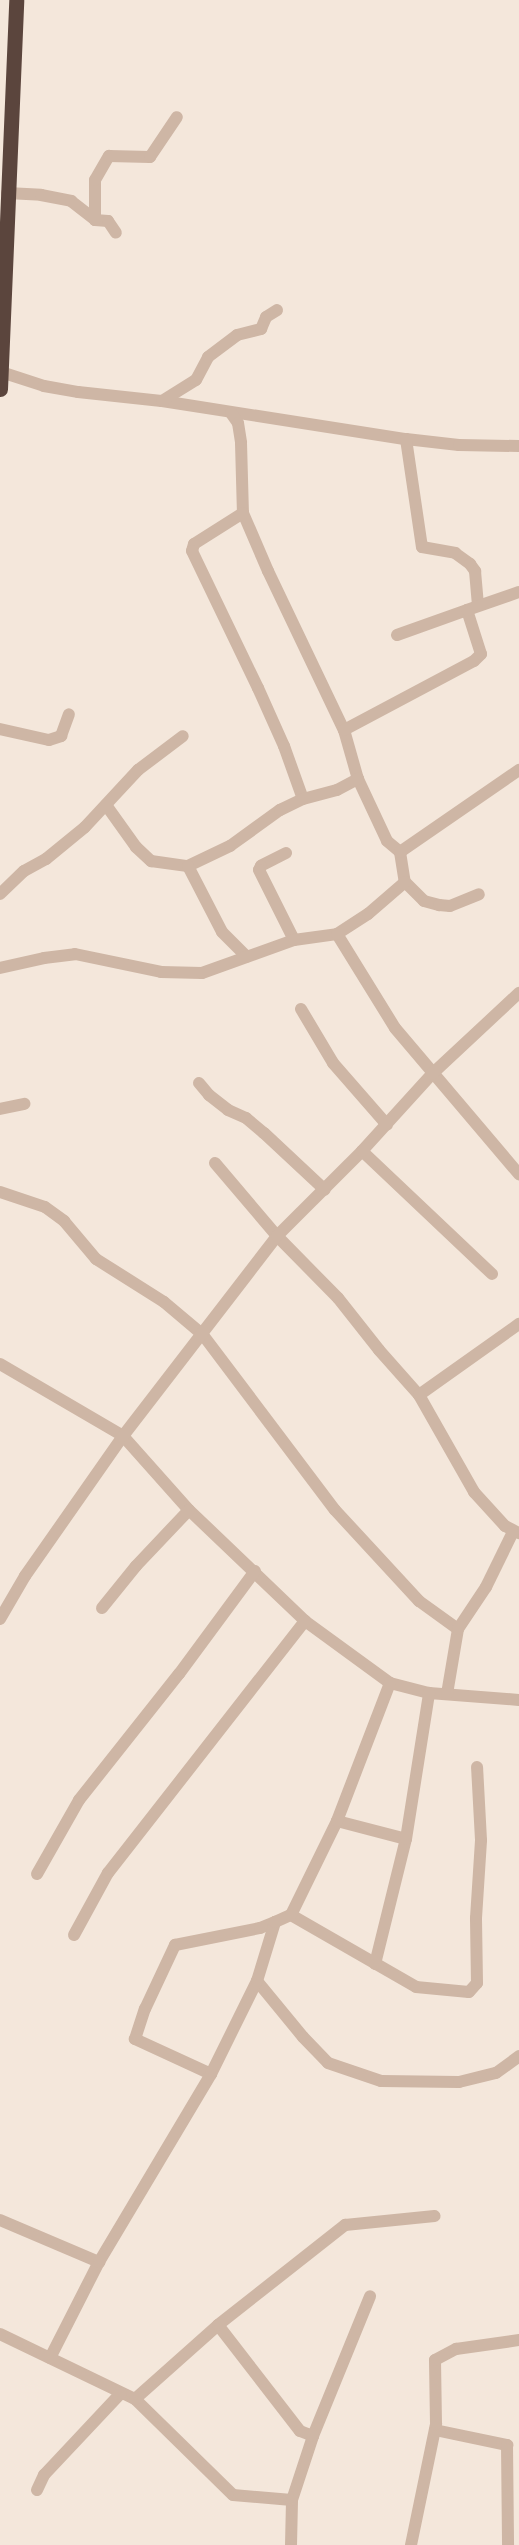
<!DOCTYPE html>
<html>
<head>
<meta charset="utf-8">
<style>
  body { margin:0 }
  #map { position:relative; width:519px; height:2545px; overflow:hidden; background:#f4e7db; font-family:Helvetica,sans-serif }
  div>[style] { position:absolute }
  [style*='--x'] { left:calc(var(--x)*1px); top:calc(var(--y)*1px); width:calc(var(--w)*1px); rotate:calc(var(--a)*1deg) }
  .minor>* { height:12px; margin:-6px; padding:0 6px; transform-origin:6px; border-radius:6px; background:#ceb6a5 }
  .highway>* { height:15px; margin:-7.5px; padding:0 7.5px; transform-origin:7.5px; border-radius:7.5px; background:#5b453d }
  span { translate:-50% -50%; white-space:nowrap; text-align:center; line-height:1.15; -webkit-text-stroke:4px #fbf2e8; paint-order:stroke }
</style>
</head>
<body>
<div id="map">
  <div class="minor">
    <i style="--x:7;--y:193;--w:34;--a:3"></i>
    <i style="--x:41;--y:195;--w:31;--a:11"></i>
    <i style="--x:71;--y:201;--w:31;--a:38"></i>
    <i style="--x:95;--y:220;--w:13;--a:4"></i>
    <i style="--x:108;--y:221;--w:14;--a:56"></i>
    <i style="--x:95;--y:220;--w:40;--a:-90"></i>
    <i style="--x:95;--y:180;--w:28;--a:-60"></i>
    <i style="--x:109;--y:156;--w:41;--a:1.4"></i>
    <i style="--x:150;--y:157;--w:48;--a:-56"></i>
    <i style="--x:1;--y:372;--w:45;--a:18"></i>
    <i style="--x:44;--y:386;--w:35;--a:10"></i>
    <i style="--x:78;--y:392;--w:84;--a:6.1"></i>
    <i style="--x:162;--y:401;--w:247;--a:8.9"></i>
    <i style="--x:406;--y:439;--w:53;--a:6.5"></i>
    <i style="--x:459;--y:445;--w:60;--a:1"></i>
    <i style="--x:162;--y:401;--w:40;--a:-32"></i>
    <i style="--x:196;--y:380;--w:26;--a:-62"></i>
    <i style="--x:208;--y:357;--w:36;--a:-37"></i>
    <i style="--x:237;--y:335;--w:25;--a:-14"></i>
    <i style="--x:261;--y:329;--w:13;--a:-67"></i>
    <i style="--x:266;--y:317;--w:13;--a:-32"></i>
    <i style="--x:231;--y:413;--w:12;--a:55"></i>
    <i style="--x:238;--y:423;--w:20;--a:81"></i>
    <i style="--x:241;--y:443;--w:70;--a:88.4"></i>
    <i style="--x:243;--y:513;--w:63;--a:66.7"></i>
    <i style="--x:268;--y:571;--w:176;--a:64.5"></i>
    <i style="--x:344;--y:730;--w:51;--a:74.1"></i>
    <i style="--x:358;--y:779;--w:68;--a:64.9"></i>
    <i style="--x:387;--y:841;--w:17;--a:40"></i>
    <i style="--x:400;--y:852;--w:30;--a:81"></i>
    <i style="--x:405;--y:882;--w:27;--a:45"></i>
    <i style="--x:424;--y:901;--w:16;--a:15"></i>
    <i style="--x:439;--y:905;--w:11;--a:5"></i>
    <i style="--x:450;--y:906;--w:31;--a:-22"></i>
    <i style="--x:406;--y:439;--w:109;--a:81.6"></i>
    <i style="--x:422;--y:547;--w:34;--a:10"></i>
    <i style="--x:455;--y:553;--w:19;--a:36"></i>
    <i style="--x:470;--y:564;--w:9;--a:54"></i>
    <i style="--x:475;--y:571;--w:34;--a:85"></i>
    <i style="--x:243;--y:513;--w:58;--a:147.7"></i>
    <i style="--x:194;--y:544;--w:7;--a:106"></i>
    <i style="--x:192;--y:551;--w:152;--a:64.3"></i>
    <i style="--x:258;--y:688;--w:64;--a:65.9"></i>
    <i style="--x:284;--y:746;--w:56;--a:70.3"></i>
    <i style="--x:397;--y:635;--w:74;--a:-19.7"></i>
    <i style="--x:0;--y:729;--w:50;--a:12.7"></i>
    <i style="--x:49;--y:740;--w:13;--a:-18"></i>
    <i style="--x:61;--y:736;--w:23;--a:-70"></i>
    <i style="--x:344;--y:730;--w:147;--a:-28"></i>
    <i style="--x:474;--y:661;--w:10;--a:-45"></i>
    <i style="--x:481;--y:654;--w:46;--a:-107.7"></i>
    <i style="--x:467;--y:610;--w:55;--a:-19.1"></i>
    <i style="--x:106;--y:805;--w:52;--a:54.5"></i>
    <i style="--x:136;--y:847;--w:21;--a:43"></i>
    <i style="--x:151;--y:861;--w:37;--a:8"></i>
    <i style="--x:188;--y:866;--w:47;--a:-25.5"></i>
    <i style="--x:230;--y:846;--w:62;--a:-35.8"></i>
    <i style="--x:280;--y:810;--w:25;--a:-26"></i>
    <i style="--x:303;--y:799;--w:35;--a:-15"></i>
    <i style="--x:337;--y:790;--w:24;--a:-28"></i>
    <i style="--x:400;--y:852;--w:145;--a:-34.6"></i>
    <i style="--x:286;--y:853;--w:28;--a:153"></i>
    <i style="--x:261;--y:866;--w:4;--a:117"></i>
    <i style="--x:259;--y:870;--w:78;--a:63.4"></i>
    <i style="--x:188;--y:866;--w:74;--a:62.7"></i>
    <i style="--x:222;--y:932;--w:35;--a:45"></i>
    <i style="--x:0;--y:894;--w:33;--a:-44"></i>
    <i style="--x:24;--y:871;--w:25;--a:-29"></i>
    <i style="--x:46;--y:859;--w:50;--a:-39.4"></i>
    <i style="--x:85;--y:827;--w:78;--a:-47.1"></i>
    <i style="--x:138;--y:770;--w:56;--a:-37.1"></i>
    <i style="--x:337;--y:934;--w:110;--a:58.3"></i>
    <i style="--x:395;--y:1028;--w:192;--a:49.7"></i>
    <i style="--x:0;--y:968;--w:45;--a:-12.8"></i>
    <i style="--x:44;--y:958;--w:31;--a:-7"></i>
    <i style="--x:75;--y:954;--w:88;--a:11.8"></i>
    <i style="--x:161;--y:972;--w:41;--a:1.4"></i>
    <i style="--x:202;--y:973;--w:98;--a:-19.7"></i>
    <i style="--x:294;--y:940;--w:43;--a:-7.9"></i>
    <i style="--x:337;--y:934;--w:37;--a:-33"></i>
    <i style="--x:368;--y:914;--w:49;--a:-40.9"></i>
    <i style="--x:301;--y:1009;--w:63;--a:59.3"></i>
    <i style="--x:333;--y:1063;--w:82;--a:48.9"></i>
    <i style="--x:199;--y:1083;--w:16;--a:50"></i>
    <i style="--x:209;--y:1095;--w:24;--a:38"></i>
    <i style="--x:228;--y:1110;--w:20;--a:24"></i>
    <i style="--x:246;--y:1118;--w:23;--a:40"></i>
    <i style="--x:264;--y:1133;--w:83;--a:43.1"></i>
    <i style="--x:0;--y:1109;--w:25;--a:-12"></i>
    <i style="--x:362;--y:1151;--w:179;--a:43.4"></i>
    <i style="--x:215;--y:1163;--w:96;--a:49.7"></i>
    <i style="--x:277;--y:1236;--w:87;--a:45.5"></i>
    <i style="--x:338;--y:1298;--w:66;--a:51.7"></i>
    <i style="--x:379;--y:1350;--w:60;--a:48.4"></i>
    <i style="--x:419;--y:1395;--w:112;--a:60.4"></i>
    <i style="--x:474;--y:1492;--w:46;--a:47.6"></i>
    <i style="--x:505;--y:1526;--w:16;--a:27"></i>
    <i style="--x:0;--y:1192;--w:47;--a:18.4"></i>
    <i style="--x:45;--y:1207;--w:24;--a:36"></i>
    <i style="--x:64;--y:1221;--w:50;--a:49.9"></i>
    <i style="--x:96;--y:1259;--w:80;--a:32.3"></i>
    <i style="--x:164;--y:1302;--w:51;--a:40.2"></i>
    <i style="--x:203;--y:1335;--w:219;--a:53"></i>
    <i style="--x:335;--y:1510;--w:124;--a:47.3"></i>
    <i style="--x:419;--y:1601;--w:48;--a:35.7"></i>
    <i style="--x:0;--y:1364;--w:143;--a:30.3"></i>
    <i style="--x:123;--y:1436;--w:99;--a:48.3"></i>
    <i style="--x:189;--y:1510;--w:161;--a:43.7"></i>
    <i style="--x:305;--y:1621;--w:105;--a:36.1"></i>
    <i style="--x:390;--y:1683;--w:40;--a:14.4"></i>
    <i style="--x:429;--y:1693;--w:90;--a:4.4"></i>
    <i style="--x:419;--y:1395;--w:123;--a:-35.4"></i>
    <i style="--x:102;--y:1608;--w:54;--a:-51"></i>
    <i style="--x:136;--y:1566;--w:77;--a:-46.6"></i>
    <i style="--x:0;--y:1619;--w:50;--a:-59.8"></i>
    <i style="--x:25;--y:1576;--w:171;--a:-55"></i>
    <i style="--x:123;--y:1436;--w:252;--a:-52.4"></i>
    <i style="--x:277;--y:1236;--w:120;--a:-45"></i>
    <i style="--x:362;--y:1151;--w:104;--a:-47.7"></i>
    <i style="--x:432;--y:1074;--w:119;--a:-43"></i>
    <i style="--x:447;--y:1694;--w:66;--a:-80.4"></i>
    <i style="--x:458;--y:1629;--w:50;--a:-56.3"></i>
    <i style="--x:486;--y:1587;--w:61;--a:-63.9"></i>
    <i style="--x:337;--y:1821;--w:71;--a:14.6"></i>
    <i style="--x:37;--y:1874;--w:85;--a:-60.4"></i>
    <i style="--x:79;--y:1800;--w:161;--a:-51.6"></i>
    <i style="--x:179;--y:1674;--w:128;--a:-53.6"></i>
    <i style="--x:291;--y:1915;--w:144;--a:29.9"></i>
    <i style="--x:416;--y:1987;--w:53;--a:5.4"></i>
    <i style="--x:469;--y:1992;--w:12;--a:-48"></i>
    <i style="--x:477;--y:1983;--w:65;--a:-90.9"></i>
    <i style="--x:476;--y:1918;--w:78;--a:-86.3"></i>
    <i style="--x:481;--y:1840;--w:73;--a:-93.1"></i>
    <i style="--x:74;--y:1935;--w:71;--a:-61.3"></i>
    <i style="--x:108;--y:1873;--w:320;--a:-52"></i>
    <i style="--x:375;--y:1964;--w:129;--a:-76.1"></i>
    <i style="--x:406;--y:1839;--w:148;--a:-81"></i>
    <i style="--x:257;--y:1981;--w:72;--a:50.6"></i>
    <i style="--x:303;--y:2037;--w:36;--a:46"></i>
    <i style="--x:328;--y:2063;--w:56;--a:18.8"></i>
    <i style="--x:381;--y:2081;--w:78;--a:0.7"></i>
    <i style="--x:459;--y:2082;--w:38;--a:-14"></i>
    <i style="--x:496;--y:2073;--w:29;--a:-36"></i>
    <i style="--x:211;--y:2074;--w:84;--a:-155.3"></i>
    <i style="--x:135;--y:2039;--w:32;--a:-72"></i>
    <i style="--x:145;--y:2009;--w:71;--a:-64.9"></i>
    <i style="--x:175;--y:1945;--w:87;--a:-11.3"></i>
    <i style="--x:260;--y:1928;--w:16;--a:-22"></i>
    <i style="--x:0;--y:2220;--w:108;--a:23"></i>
    <i style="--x:218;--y:2325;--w:134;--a:52.3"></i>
    <i style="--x:300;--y:2431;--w:14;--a:21"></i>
    <i style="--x:0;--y:2334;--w:150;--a:25.7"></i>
    <i style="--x:135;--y:2399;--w:137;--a:44.4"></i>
    <i style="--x:233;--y:2495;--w:59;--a:4.8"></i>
    <i style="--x:50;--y:2358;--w:108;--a:-63"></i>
    <i style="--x:99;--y:2262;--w:219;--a:-59.2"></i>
    <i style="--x:211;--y:2074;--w:104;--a:-63.7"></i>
    <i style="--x:257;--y:1981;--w:62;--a:-73"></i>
    <i style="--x:275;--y:1922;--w:17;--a:-24"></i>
    <i style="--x:291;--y:1915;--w:105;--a:-63.9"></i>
    <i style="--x:337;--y:1821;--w:148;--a:-69"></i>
    <i style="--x:135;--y:2399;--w:111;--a:-41.7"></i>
    <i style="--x:218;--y:2325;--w:162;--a:-38.2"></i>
    <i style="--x:345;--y:2225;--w:90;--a:-5.7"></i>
    <i style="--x:435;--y:2430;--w:74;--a:11.8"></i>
    <i style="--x:507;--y:2445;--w:100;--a:89.4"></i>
    <i style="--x:37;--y:2490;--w:17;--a:-65"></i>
    <i style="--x:44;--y:2475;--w:112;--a:-46.8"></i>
    <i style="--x:291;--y:2545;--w:45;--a:-88.7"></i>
    <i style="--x:292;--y:2500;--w:67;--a:-71.8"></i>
    <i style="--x:313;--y:2436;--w:151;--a:-67.8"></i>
    <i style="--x:411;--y:2545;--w:124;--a:-78.3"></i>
    <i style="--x:436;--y:2424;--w:64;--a:-90.9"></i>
    <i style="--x:435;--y:2360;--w:24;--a:-28"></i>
    <i style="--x:456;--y:2349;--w:64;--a:-8.1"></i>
  </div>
  <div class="highway">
    <i style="--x:0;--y:389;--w:389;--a:-87.6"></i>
  </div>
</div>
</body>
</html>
